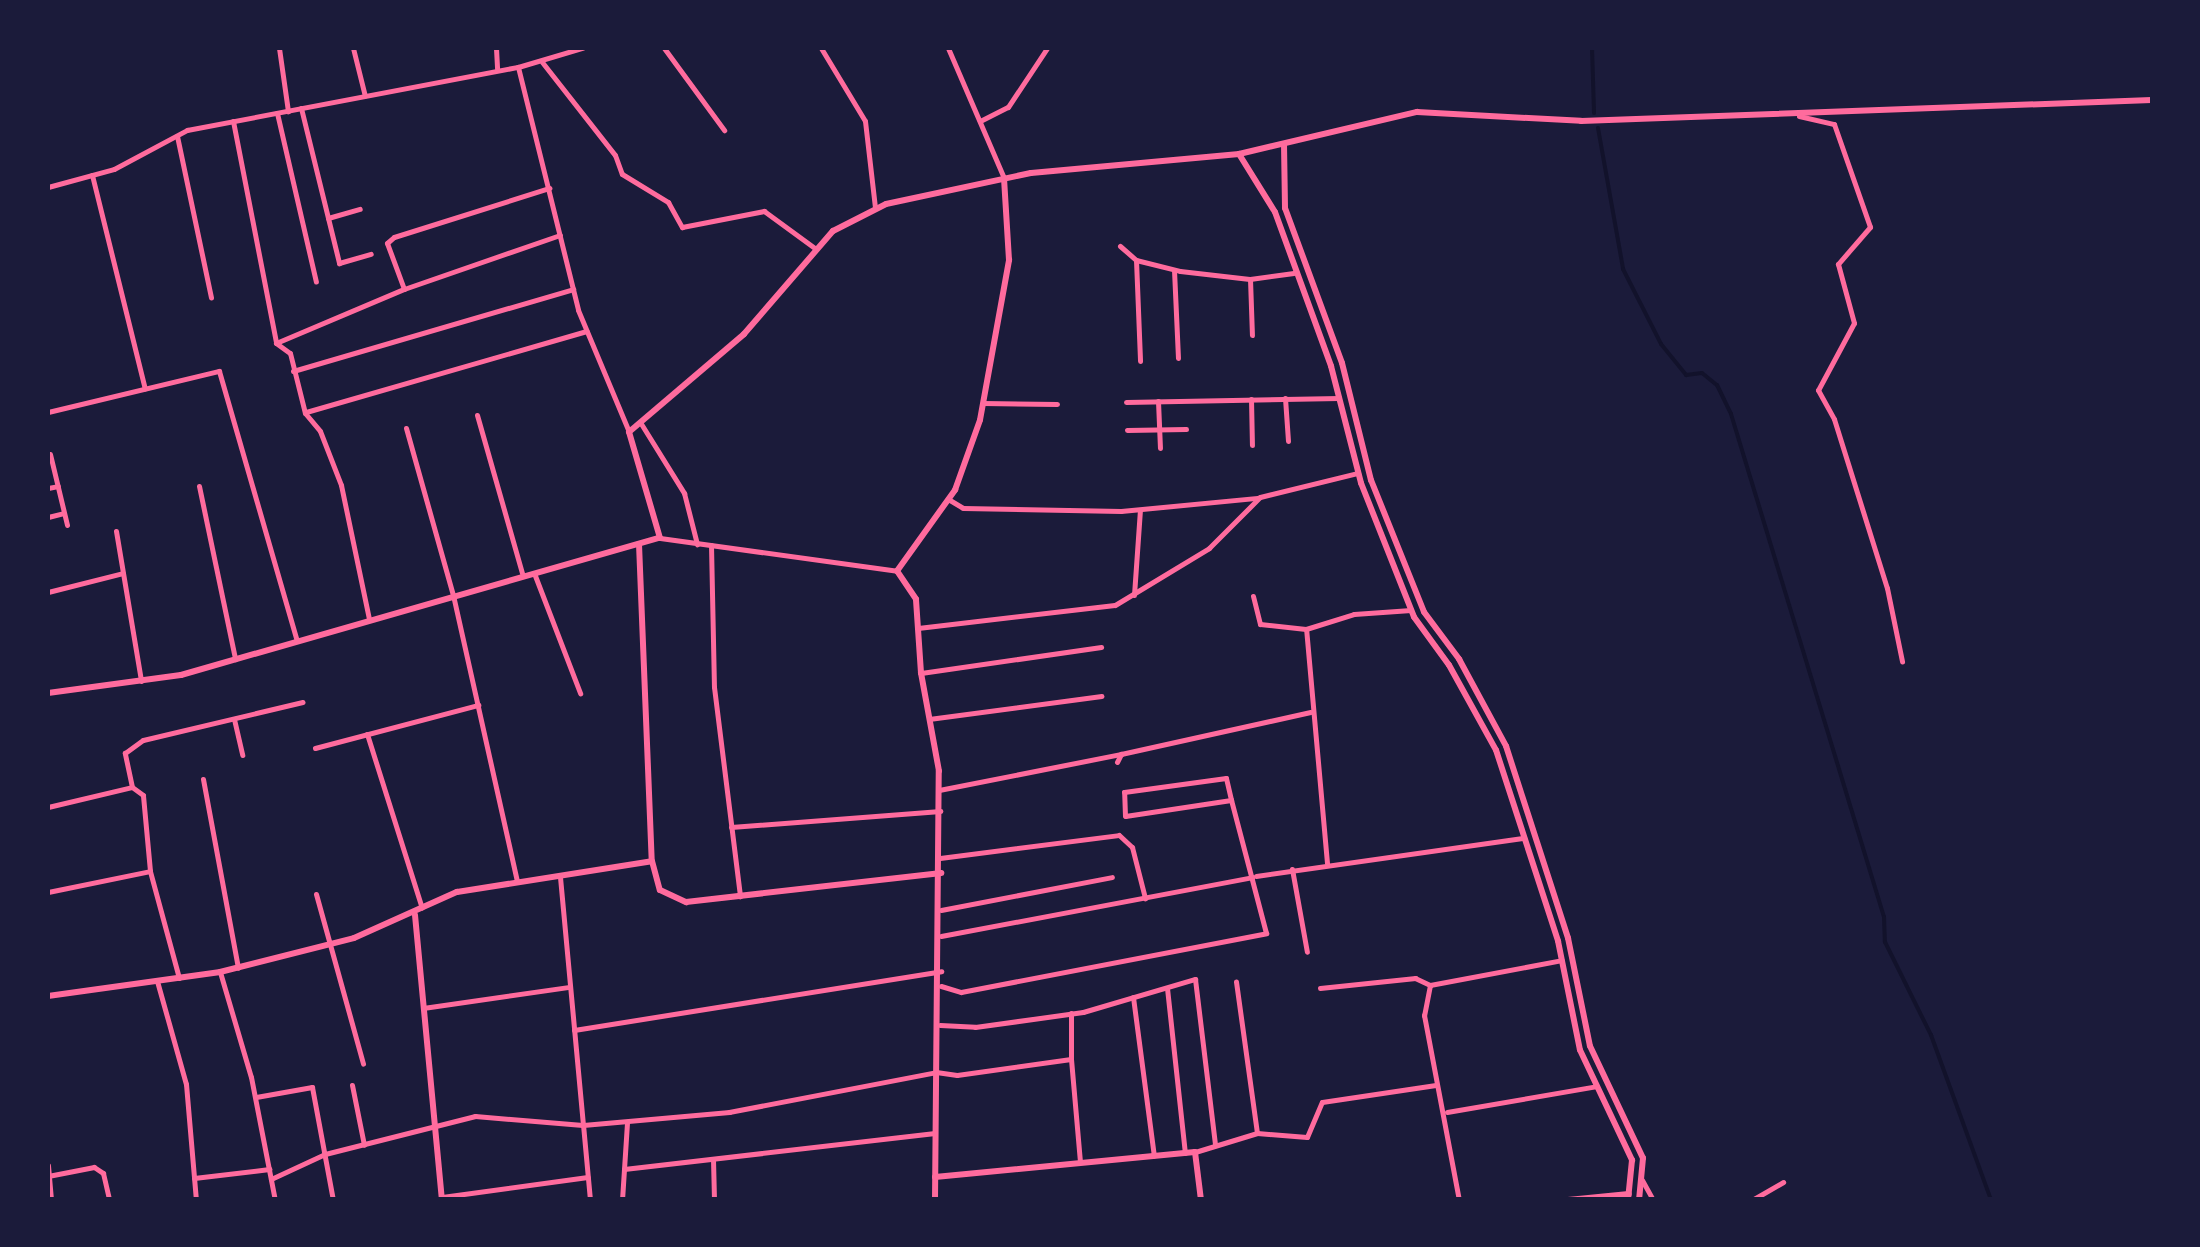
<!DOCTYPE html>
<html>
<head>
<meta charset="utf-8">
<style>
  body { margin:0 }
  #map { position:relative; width:2200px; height:1247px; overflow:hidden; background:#1b1b3a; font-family:"Golos Text",sans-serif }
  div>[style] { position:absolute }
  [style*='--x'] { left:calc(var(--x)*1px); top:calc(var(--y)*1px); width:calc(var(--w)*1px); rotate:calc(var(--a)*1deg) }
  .stream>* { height:4px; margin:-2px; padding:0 2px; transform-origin:2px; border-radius:2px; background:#12122b }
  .minor>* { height:5px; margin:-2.5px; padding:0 2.5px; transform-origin:2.5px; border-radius:2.5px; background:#ff6b9d }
  .tertiary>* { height:6px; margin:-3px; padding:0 3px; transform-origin:3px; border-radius:3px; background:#ff6b9d }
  span { translate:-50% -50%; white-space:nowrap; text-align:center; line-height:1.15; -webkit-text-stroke:10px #1b1b3a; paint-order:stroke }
  .frame { position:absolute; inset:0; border:50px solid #1b1b3a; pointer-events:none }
</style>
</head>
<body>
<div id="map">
  <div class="stream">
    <i style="--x:1592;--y:48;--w:65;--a:88.2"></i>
    <i style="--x:1598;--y:128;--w:143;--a:79.9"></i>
    <i style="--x:1623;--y:269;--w:84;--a:63.1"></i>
    <i style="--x:1661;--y:344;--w:40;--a:51"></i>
    <i style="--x:1686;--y:375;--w:16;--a:-7"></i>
    <i style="--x:1702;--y:373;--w:19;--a:39"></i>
    <i style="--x:1717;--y:385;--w:32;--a:64"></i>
    <i style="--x:1731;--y:414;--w:526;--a:73.08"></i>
    <i style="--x:1884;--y:917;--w:25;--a:88"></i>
    <i style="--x:1885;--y:942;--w:104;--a:63.7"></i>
    <i style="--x:1931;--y:1035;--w:176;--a:70"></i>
  </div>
  <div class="minor">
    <i style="--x:279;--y:48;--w:64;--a:81.9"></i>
    <i style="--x:353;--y:48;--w:49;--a:76"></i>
    <i style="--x:496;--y:48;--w:21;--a:87"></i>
    <i style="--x:664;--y:48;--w:102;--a:53.8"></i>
    <i style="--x:821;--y:48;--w:85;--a:58.9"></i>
    <i style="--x:865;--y:121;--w:88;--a:83.4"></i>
    <i style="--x:948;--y:48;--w:142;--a:66.7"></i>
    <i style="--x:542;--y:62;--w:118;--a:51.9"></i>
    <i style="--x:615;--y:155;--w:20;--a:70"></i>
    <i style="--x:622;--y:174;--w:54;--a:31.3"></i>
    <i style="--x:668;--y:202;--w:29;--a:61"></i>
    <i style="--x:682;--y:227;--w:84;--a:-11"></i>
    <i style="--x:764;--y:211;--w:64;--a:36.2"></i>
    <i style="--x:518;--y:67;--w:67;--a:-16.5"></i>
    <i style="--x:301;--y:108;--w:160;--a:76.2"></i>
    <i style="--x:339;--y:263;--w:33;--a:-16"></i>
    <i style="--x:277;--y:113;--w:173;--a:77"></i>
    <i style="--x:1799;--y:116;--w:36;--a:13"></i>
    <i style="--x:1834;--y:124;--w:109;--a:70.7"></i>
    <i style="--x:1870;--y:227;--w:49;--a:130.9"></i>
    <i style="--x:1838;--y:264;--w:61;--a:74.8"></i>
    <i style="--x:1854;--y:323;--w:76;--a:118.2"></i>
    <i style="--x:1818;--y:390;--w:33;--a:61"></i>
    <i style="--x:1834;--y:419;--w:177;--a:72.6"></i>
    <i style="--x:1887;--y:588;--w:75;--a:78.4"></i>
    <i style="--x:233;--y:121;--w:226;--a:79"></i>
    <i style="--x:276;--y:343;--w:17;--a:36"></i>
    <i style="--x:290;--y:353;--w:62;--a:76"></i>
    <i style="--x:305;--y:413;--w:23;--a:50"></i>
    <i style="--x:320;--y:431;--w:58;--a:68.7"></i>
    <i style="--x:341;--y:485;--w:137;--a:78.2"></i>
    <i style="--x:980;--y:121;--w:31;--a:-27"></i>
    <i style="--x:1008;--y:107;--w:71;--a:-56.5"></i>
    <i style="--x:177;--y:136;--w:165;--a:78.1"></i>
    <i style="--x:92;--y:175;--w:220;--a:76.1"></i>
    <i style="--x:48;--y:187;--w:68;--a:-15.3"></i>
    <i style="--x:114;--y:169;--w:83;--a:-28.1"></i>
    <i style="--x:187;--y:130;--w:337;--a:-10.8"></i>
    <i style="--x:518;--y:67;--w:250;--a:76.1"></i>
    <i style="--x:578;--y:310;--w:132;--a:67.3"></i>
    <i style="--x:328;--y:218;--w:33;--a:-16"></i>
    <i style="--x:1120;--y:246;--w:21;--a:41"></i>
    <i style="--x:1136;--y:260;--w:45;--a:14"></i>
    <i style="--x:1180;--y:271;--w:70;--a:6.5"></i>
    <i style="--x:1250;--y:279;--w:44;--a:-7.8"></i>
    <i style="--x:1136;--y:260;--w:101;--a:87.7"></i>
    <i style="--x:1174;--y:270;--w:88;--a:87.4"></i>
    <i style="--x:1250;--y:279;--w:56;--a:88"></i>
    <i style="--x:404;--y:289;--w:49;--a:-110.3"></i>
    <i style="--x:387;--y:243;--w:9;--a:-41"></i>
    <i style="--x:394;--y:237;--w:163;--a:-17.5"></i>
    <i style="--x:276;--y:343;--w:139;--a:-22.9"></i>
    <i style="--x:404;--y:289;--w:165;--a:-19.1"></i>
    <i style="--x:293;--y:371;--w:292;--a:-16.3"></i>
    <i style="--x:1285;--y:398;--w:43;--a:86"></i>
    <i style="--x:1251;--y:399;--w:46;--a:88.8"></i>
    <i style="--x:1158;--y:401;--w:47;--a:87.6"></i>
    <i style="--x:1126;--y:402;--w:213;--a:-1.1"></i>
    <i style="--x:983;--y:403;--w:74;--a:0.8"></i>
    <i style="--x:48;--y:412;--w:176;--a:-13.5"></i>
    <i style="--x:219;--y:371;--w:281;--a:73.9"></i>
    <i style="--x:306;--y:412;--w:292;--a:-16.1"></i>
    <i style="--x:477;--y:415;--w:167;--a:74.1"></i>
    <i style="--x:640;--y:422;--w:84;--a:58.2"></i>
    <i style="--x:684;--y:493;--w:53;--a:75.7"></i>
    <i style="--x:406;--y:428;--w:173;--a:74.3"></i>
    <i style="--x:453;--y:595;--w:294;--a:77.4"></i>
    <i style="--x:1127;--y:430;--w:59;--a:-1"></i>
    <i style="--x:50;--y:454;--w:73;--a:76.5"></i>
    <i style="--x:199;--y:486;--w:177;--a:78.2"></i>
    <i style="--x:48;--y:488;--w:10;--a:-11"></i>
    <i style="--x:948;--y:499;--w:17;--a:31"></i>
    <i style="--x:963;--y:508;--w:158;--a:1.1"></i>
    <i style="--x:1121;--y:511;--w:137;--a:-5.5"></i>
    <i style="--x:48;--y:517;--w:16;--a:-14"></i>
    <i style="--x:116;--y:531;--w:152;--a:80.5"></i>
    <i style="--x:660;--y:538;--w:239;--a:7.9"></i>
    <i style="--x:711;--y:545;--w:142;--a:88.8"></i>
    <i style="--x:714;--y:687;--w:211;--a:82.9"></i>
    <i style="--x:534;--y:573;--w:129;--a:69"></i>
    <i style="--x:48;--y:592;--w:77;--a:-14.2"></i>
    <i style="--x:1134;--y:595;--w:85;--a:-86"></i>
    <i style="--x:1253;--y:596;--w:29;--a:76"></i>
    <i style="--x:1260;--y:624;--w:46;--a:6.2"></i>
    <i style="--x:918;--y:628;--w:198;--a:-6.7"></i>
    <i style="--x:1115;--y:605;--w:110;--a:-31.2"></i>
    <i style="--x:1209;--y:548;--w:72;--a:-45"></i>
    <i style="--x:1260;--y:497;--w:101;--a:-13.8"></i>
    <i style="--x:921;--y:673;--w:182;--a:-8.2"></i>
    <i style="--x:234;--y:719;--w:37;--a:77"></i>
    <i style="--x:929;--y:719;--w:174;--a:-7.6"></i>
    <i style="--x:367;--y:734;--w:182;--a:72.5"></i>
    <i style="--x:315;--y:748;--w:169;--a:-14.8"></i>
    <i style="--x:1117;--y:762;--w:9;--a:-63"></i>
    <i style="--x:1121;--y:754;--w:194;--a:-12.5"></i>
    <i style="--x:203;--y:779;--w:192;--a:79.5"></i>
    <i style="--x:939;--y:790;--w:186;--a:-11.2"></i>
    <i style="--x:48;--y:807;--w:86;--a:-13.4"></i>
    <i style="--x:731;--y:827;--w:210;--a:-4.4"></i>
    <i style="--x:940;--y:858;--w:180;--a:-7.3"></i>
    <i style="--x:1119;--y:835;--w:18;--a:43"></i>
    <i style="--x:1132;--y:847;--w:53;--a:75.7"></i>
    <i style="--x:1327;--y:863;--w:235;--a:-95.1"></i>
    <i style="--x:1306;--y:629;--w:50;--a:-17.4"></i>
    <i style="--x:1354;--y:614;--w:57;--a:-4"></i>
    <i style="--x:1292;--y:869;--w:84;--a:79.8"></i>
    <i style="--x:1256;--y:876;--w:271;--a:-8.1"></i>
    <i style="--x:48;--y:892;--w:104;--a:-11.6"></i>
    <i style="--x:316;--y:894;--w:176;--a:74.5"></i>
    <i style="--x:941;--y:910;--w:174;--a:-10.9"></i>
    <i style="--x:941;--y:936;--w:317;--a:-10.7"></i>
    <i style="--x:220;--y:972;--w:109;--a:73.6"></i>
    <i style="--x:251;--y:1077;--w:125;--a:79"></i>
    <i style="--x:179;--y:978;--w:111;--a:-105.2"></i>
    <i style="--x:150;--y:871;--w:76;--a:-95.3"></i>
    <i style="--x:143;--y:795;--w:14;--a:-144"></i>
    <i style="--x:132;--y:787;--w:35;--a:-102"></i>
    <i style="--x:125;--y:753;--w:22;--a:-36"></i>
    <i style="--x:143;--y:740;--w:164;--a:-13.4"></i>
    <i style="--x:157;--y:981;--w:107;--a:74.3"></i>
    <i style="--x:186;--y:1084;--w:116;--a:85.1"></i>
    <i style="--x:1430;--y:985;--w:31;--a:101"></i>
    <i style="--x:1424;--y:1015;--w:188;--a:79.3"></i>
    <i style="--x:941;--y:986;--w:21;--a:17"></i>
    <i style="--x:961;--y:992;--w:311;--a:-10.9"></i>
    <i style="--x:1266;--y:933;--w:138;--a:-104.7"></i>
    <i style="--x:1231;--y:800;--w:107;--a:171.4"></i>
    <i style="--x:1125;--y:816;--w:24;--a:-92"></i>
    <i style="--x:1124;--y:792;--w:103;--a:-7.8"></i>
    <i style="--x:1226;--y:778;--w:23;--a:77"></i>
    <i style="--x:1167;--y:988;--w:166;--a:83.8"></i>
    <i style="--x:1320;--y:988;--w:96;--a:-6"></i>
    <i style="--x:1415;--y:978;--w:17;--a:25"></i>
    <i style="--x:1430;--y:985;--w:134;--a:-10.7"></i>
    <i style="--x:1133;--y:997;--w:160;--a:82.5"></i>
    <i style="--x:423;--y:1008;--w:148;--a:-8.2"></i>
    <i style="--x:940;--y:1025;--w:35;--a:3"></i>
    <i style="--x:975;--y:1027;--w:109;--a:-7.9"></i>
    <i style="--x:1083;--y:1012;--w:117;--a:-16.4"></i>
    <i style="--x:1195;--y:979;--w:166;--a:83.1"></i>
    <i style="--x:574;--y:1030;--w:372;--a:-9.1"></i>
    <i style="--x:1071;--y:1059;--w:46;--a:-90"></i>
    <i style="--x:352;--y:1085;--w:61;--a:78.7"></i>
    <i style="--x:256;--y:1097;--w:57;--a:-10.1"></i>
    <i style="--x:312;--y:1087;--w:115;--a:79.5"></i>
    <i style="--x:1447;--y:1112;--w:152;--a:-9.8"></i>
    <i style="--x:1257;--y:1133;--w:50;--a:4.6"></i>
    <i style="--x:1307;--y:1137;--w:38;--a:-67"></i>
    <i style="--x:1322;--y:1102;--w:115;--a:-8.5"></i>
    <i style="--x:1195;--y:1152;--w:65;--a:-17"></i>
    <i style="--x:1257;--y:1133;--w:153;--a:-97.9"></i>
    <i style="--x:713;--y:1159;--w:41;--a:88.6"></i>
    <i style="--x:624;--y:1169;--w:313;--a:-6.6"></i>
    <i style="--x:48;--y:1176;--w:47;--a:-11.1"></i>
    <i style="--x:94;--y:1167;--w:11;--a:34"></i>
    <i style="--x:103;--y:1173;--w:28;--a:77"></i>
    <i style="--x:194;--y:1178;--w:76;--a:-6.8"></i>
    <i style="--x:271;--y:1179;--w:60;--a:-24.8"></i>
    <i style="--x:325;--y:1154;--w:155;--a:-14.2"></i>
    <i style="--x:475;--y:1116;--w:108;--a:4.8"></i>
    <i style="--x:583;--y:1125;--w:250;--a:-95.3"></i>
    <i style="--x:1642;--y:1180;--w:23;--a:61"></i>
    <i style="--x:442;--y:1197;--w:147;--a:-7.8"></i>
    <i style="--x:590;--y:1200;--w:75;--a:-95.3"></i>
    <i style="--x:583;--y:1125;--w:147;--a:-5.1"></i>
    <i style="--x:729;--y:1112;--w:211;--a:-10.9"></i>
    <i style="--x:936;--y:1072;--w:21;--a:8"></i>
    <i style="--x:957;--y:1075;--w:115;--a:-8"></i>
    <i style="--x:1071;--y:1059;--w:103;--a:85"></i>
    <i style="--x:622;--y:1200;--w:77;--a:-86.3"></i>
    <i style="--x:1752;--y:1200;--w:36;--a:-30"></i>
  </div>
  <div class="tertiary">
    <i style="--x:1284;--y:144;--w:64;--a:89.1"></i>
    <i style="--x:1285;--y:208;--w:165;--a:69.8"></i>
    <i style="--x:1342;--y:363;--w:121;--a:76.1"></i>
    <i style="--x:1371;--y:480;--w:142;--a:68.1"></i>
    <i style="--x:1424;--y:612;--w:59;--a:53.3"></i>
    <i style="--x:1459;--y:659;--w:99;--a:61.6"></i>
    <i style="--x:1506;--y:746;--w:202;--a:72.1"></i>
    <i style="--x:1568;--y:938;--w:110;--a:78.5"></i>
    <i style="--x:1590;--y:1046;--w:124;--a:64.7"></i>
    <i style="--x:1643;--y:1158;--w:42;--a:95.4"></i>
    <i style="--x:1239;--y:154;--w:68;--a:58.2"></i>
    <i style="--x:1275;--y:212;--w:164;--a:70"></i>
    <i style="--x:1331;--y:366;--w:121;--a:75.6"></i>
    <i style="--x:1361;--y:483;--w:144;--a:68.4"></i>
    <i style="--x:1414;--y:617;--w:59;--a:53.9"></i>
    <i style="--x:1449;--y:665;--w:97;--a:61.1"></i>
    <i style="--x:1496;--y:750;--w:201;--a:72"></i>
    <i style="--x:1558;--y:941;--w:111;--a:78.6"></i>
    <i style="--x:1580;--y:1050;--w:122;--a:64.7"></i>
    <i style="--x:1632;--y:1160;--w:40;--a:95.7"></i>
    <i style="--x:639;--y:544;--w:317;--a:87.7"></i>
    <i style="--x:48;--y:693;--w:134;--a:-7.7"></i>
    <i style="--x:181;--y:675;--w:498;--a:-16"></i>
    <i style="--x:660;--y:538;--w:110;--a:-106.3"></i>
    <i style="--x:629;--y:432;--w:151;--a:-40.4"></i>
    <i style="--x:744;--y:334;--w:136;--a:-49.2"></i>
    <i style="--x:833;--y:231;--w:59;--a:-27"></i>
    <i style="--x:886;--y:204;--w:148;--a:-12.1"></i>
    <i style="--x:1031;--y:173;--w:209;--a:-5.2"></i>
    <i style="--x:1239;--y:154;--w:183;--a:-13.3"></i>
    <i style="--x:1417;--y:112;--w:164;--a:3.1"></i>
    <i style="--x:1581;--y:121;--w:571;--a:-2.11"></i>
    <i style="--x:415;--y:915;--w:286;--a:84.6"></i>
    <i style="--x:48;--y:996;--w:174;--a:-7.9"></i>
    <i style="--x:220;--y:972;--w:138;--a:-14.2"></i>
    <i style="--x:354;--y:938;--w:113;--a:-24.1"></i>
    <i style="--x:457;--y:892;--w:197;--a:-9"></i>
    <i style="--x:652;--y:861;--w:30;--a:75"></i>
    <i style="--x:660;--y:890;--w:29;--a:25"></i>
    <i style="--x:686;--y:902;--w:257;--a:-6.5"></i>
    <i style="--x:48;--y:1166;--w:34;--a:85"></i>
    <i style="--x:935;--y:1177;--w:261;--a:-5.5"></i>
    <i style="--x:1195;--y:1152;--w:48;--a:82.9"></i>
    <i style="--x:935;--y:1200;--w:429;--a:-89.5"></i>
    <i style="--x:939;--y:771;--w:100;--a:-100.4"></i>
    <i style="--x:921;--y:673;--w:74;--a:-93.9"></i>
    <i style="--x:916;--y:599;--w:34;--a:-124"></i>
    <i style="--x:897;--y:571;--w:100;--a:-54.4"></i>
    <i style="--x:955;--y:490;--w:74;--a:-70.3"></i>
    <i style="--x:980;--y:420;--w:163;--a:-79.7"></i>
    <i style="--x:1009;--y:260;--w:82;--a:-93.5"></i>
    <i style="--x:1568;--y:1200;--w:61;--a:-5.6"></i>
  </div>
  <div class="frame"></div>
</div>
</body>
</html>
